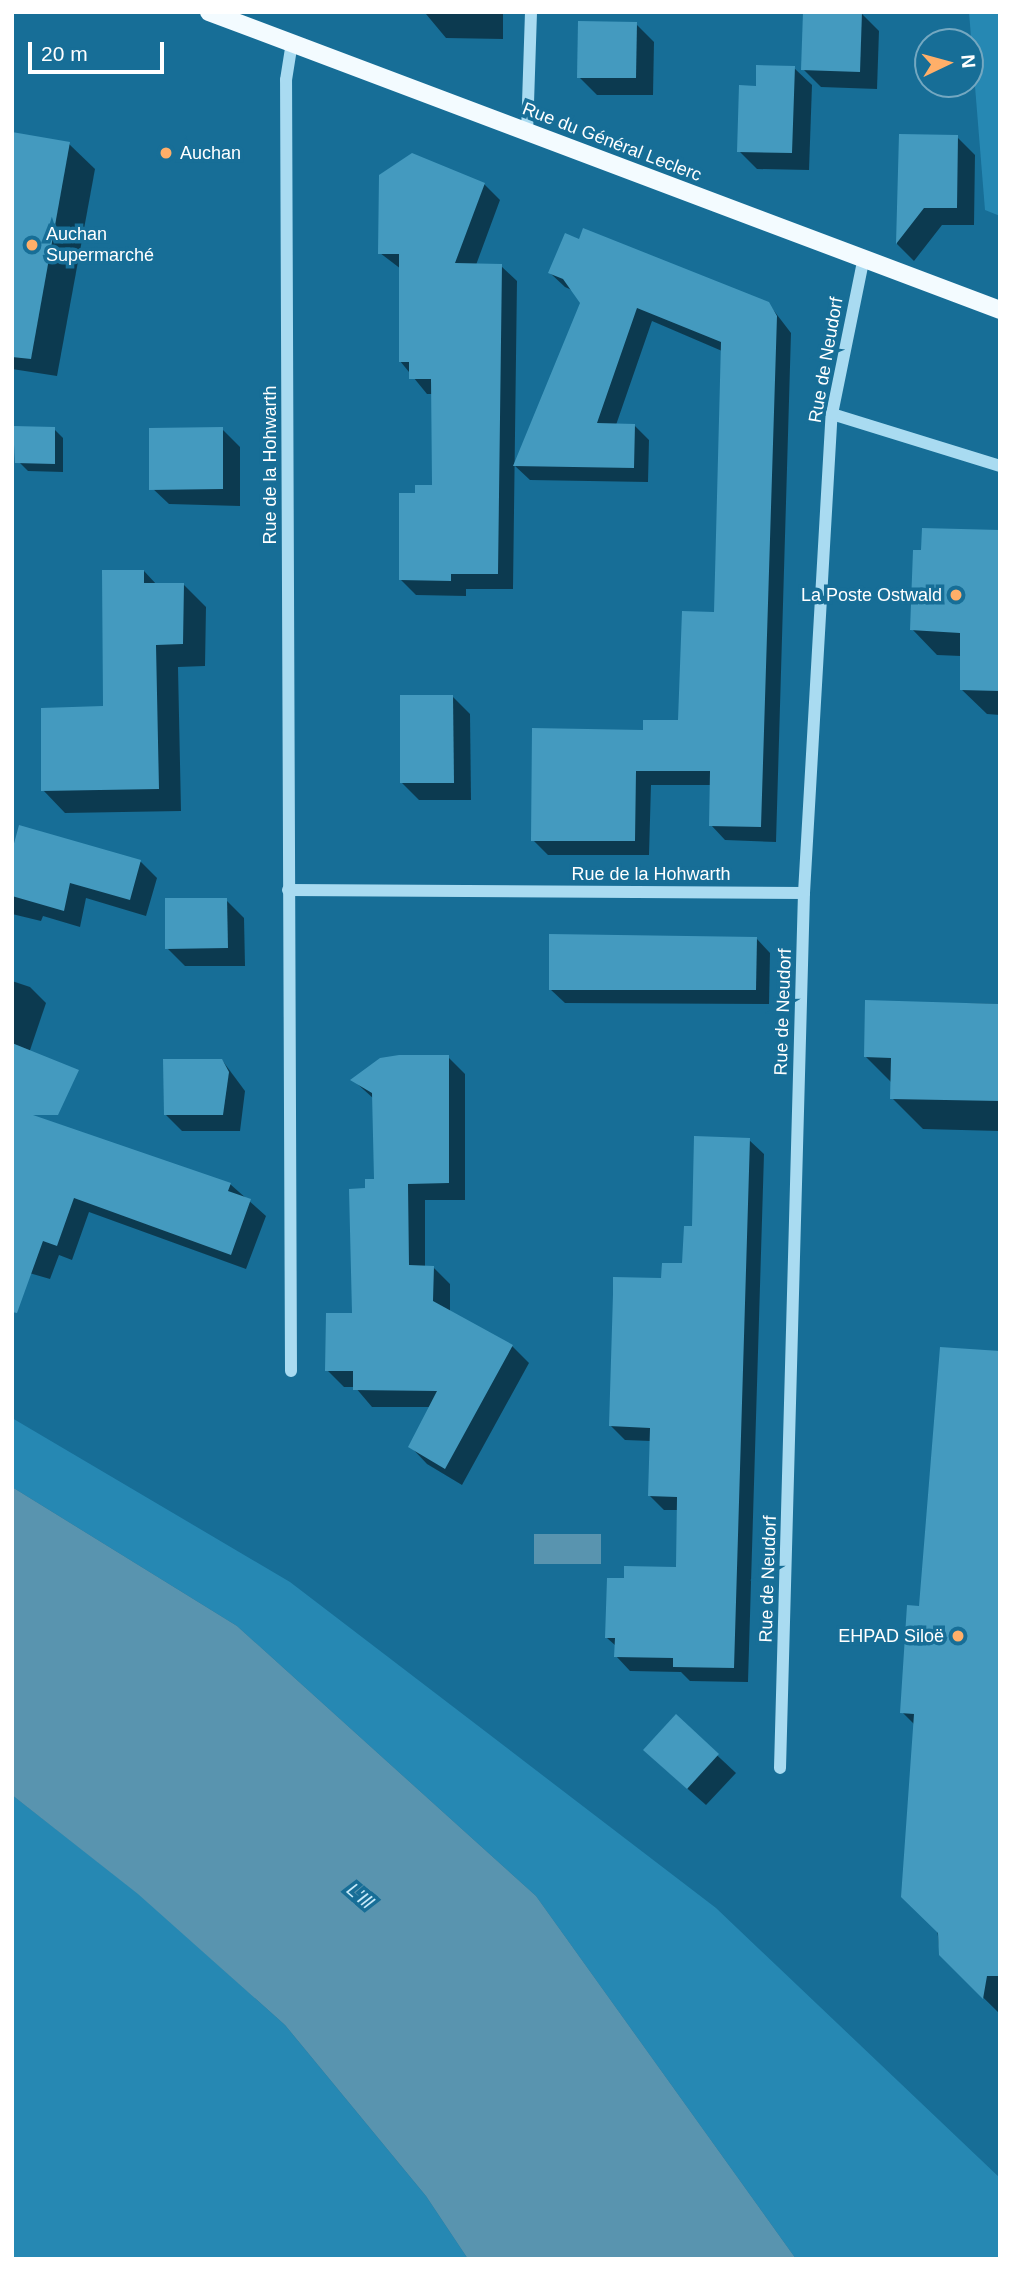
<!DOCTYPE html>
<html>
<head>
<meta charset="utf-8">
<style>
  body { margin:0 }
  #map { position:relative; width:1012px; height:2271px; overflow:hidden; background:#176e97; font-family:Arial,sans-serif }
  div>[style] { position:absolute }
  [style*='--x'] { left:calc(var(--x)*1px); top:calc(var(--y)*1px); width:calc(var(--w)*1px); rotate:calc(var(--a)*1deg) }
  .green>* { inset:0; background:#2688b3 }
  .water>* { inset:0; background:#5994af }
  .shadow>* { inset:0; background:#0007 }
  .building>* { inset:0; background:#449abf }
  .minor>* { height:12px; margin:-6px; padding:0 6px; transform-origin:6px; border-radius:6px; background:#a9dbf1 }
  .major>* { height:18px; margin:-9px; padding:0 9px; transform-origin:9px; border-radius:9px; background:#f3fbff }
  .dots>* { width:19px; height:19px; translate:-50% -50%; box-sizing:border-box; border:4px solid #176e97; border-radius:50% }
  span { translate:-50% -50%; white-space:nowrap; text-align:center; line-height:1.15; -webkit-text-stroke:7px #176e97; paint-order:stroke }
  .street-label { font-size:18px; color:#fff }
  .poi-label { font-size:18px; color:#fff }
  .left { translate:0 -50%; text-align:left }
  .right { translate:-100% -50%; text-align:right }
  .water-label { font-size:19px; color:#c8ebfa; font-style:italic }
  .frame { position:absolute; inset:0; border:14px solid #fff; pointer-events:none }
  .north { position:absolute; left:914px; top:28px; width:70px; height:70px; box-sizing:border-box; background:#176e97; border:2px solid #74a8c1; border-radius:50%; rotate:85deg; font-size:19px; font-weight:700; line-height:28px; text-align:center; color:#fff }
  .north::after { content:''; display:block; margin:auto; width:24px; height:32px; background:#ffaf69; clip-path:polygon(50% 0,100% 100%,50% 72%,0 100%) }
  .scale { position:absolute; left:28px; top:42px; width:136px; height:32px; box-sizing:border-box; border:4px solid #fff; border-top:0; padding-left:9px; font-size:21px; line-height:24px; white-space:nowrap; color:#fff; -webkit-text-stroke:5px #176e97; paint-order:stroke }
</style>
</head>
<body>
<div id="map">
  <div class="green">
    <i style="clip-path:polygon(969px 12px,1000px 12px,1000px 216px,985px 210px)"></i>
    <i style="clip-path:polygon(12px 1418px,290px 1582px,716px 1908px,1000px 2178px,1000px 2259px,796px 2259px,536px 1896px,237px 1626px,12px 1487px)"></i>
    <i style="clip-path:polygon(12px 1795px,138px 1893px,285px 2025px,426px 2196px,468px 2259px,12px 2259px)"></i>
  </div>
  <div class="water">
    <i style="clip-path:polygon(12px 1487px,237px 1626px,536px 1896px,796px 2259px,468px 2259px,426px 2196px,285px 2025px,138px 1894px,12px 1795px)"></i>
    <i style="clip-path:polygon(534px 1534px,601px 1534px,601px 1564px,534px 1564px)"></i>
  </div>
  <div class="shadow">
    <i style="clip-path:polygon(503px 12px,503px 39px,446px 38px,426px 14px,320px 12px)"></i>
    <i style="clip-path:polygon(861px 13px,879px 31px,877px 89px,821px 87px,803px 69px)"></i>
    <i style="clip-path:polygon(636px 24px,654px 42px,653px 95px,597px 95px,579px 77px)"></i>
    <i style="clip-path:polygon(794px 68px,812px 85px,809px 170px,757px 169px,739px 151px,758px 88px)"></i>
    <i style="clip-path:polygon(12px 134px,69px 144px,95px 169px,57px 376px,12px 369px)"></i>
    <i style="clip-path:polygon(900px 135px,957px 137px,975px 155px,974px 225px,942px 225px,914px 261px,897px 244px)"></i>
    <i style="clip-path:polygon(484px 184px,500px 200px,476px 265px,501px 266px,517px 281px,513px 589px,466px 589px,466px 596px,416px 595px,400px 579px,417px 495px,434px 487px,433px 394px,427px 394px,400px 361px,401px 269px,380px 253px)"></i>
    <i style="clip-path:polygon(550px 273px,768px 303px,791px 333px,776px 842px,725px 840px,711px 825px,712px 785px,651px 785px,649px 855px,548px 855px,533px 840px,645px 732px,680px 722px,715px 614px,722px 351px,652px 321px,616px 425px,634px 425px,649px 440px,648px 482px,530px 480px,515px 466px,585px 296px,565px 287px)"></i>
    <i style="clip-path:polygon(54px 429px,63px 438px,63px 472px,28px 471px,19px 462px)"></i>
    <i style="clip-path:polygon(222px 429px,240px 447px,240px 506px,169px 504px,151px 487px)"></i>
    <i style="clip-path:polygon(1000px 532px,1000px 715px,987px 714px,961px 689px,961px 656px,937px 655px,912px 629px,923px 552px)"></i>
    <i style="clip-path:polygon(144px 571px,157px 585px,184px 585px,206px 607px,205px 666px,178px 667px,181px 811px,65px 813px,43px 790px,105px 708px)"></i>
    <i style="clip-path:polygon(452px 696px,470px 714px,471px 800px,419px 800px,401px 782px)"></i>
    <i style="clip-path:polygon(12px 849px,141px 862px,157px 878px,146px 916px,86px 898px,80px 927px,43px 916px,41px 921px,12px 914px)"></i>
    <i style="clip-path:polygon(226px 900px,244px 918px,245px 966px,185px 966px,167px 948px)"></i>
    <i style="clip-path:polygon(756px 938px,770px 953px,769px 1004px,565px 1003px,550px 989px)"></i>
    <i style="clip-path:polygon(12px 981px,30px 987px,46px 1003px,25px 1065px,12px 1060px)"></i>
    <i style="clip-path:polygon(867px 1002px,1000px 1004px,1000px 1131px,923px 1129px,892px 1098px,892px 1083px,866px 1057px)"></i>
    <i style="clip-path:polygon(448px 1057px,465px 1074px,465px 1200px,425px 1200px,425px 1267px,433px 1267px,450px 1284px,450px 1312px,512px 1346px,529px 1363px,462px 1485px,427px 1464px,410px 1446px,431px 1407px,372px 1407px,355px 1387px,344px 1387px,327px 1370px,354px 1315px,367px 1190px,376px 1180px,374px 1099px,353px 1080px)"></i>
    <i style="clip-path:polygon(222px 1060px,245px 1091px,240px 1131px,182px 1131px,165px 1114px)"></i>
    <i style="clip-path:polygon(45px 1121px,230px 1184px,266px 1216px,246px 1269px,89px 1212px,72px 1260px,59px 1255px,50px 1279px,12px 1268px)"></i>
    <i style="clip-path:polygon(749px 1140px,764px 1154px,748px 1682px,690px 1681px,681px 1672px,630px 1671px,616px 1656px,616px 1646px,607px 1638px,625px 1580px,678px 1569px,679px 1510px,664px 1510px,649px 1495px,651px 1441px,625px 1440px,610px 1425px,663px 1280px,683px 1265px,694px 1228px)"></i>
    <i style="clip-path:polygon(1000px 1353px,1000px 2014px,940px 1955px,915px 1725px,902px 1712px,921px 1608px)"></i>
    <i style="clip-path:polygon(676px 1717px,736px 1773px,706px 1805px,663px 1767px)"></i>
  </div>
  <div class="building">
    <i style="clip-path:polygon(803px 12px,862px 12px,860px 72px,801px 70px)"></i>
    <i style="clip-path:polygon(578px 21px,637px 22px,636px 78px,577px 78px)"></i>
    <i style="clip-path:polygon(756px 65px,795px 66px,792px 153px,737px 152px,739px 85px,756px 86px)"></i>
    <i style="clip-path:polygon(12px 132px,70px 142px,31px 359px,12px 357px)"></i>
    <i style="clip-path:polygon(899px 134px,958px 135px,957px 208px,924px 208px,896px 244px)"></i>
    <i style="clip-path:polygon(412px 153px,485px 183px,455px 263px,502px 264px,498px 574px,451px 574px,451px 581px,399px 580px,399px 493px,415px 493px,415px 485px,432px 485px,431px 379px,409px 379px,409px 362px,399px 362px,399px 254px,378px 254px,379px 175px)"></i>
    <i style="clip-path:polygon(583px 228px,769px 302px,777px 316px,761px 827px,709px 826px,710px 771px,636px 771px,635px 841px,531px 841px,532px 728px,643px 730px,643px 720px,678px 720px,682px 611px,714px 612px,721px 342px,637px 308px,597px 423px,635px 424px,634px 468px,513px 466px,580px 303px,563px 279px,548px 273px,565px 233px,579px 239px)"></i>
    <i style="clip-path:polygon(13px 426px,55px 427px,55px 464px,15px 463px)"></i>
    <i style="clip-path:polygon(223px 427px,223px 489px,149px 490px,149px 428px)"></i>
    <i style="clip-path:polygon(922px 528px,1000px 530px,1000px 691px,960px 690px,960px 633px,910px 630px,913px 550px,921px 550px)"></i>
    <i style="clip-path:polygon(102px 570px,144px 570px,144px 583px,184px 583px,183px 644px,156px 645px,159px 789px,41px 791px,41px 708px,103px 706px)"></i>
    <i style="clip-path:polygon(400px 695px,453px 695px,454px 783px,400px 783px)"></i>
    <i style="clip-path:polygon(19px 825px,141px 860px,130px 900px,70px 883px,64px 911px,12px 896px,12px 851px)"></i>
    <i style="clip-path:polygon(165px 898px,227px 898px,228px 948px,165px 949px)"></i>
    <i style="clip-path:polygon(549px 934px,757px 937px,756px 990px,549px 990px)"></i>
    <i style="clip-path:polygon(865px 1000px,1000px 1004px,1000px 1101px,890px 1099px,891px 1058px,864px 1057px)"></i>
    <i style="clip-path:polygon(12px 1043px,79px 1070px,58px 1115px,33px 1115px,231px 1183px,228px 1191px,251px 1199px,231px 1255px,74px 1198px,57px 1246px,43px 1241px,17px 1313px,12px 1312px)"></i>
    <i style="clip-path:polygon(399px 1055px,449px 1055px,449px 1183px,408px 1184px,409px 1265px,434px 1266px,433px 1301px,513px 1345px,445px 1469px,408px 1447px,437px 1391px,353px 1390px,353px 1371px,325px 1371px,326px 1313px,352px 1313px,349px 1189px,365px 1188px,365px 1179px,374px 1179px,372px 1093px,350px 1080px,380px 1058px)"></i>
    <i style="clip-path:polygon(163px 1059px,222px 1059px,229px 1072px,223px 1115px,164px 1115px)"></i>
    <i style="clip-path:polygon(694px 1136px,750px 1138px,734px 1668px,673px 1667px,673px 1658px,614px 1657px,615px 1638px,605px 1638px,607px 1578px,624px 1578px,624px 1566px,676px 1567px,677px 1497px,648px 1496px,650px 1428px,609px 1426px,613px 1294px,613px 1277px,661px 1278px,662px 1263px,682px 1263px,684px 1226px,692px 1226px)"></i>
    <i style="clip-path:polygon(940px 1347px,1000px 1351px,1000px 1958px,999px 1976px,987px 1976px,983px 1999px,939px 1955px,938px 1933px,901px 1897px,914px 1714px,900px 1713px,907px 1605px,919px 1606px)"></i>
    <i style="clip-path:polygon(676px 1714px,719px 1754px,687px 1789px,643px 1750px)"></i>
  </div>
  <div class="minor">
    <i style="--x:527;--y:133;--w:121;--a:-88.1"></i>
    <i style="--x:832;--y:414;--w:176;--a:17.2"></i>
    <i style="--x:288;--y:890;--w:516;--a:0.33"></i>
    <i style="--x:291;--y:1371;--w:1291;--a:-90.22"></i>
    <i style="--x:286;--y:80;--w:38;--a:-81"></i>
    <i style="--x:780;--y:1768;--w:875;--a:-88.43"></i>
    <i style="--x:804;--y:893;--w:480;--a:-86.7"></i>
    <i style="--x:832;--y:414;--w:156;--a:-78.5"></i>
  </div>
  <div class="major">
    <i style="--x:209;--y:12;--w:845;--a:20.64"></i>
  </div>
  <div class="dots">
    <i style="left:166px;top:153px;background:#ffaf69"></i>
    <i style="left:32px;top:245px;background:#ffaf69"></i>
    <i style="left:956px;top:595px;background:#ffaf69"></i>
    <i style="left:958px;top:1636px;background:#ffaf69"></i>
  </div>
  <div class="street-label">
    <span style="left:612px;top:142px;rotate:21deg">Rue du Général Leclerc</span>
    <span style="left:826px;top:360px;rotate:-80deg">Rue de Neudorf</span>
    <span style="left:270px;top:465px;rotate:-90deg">Rue de la Hohwarth</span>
    <span style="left:651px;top:874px">Rue de la Hohwarth</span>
    <span style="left:783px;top:1012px;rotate:-88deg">Rue de Neudorf</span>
    <span style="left:768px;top:1579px;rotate:-88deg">Rue de Neudorf</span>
  </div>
  <div class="poi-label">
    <span class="left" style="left:180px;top:153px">Auchan</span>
    <span class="left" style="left:46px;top:245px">Auchan<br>Supermarché</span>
    <span class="right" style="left:942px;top:595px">La Poste Ostwald</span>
    <span class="right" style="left:944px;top:1636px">EHPAD Siloë</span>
  </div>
  <div class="water-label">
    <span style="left:360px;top:1896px;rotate:41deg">L'Ill</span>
  </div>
  <div class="frame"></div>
  <div class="north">N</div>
  <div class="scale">20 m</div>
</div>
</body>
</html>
